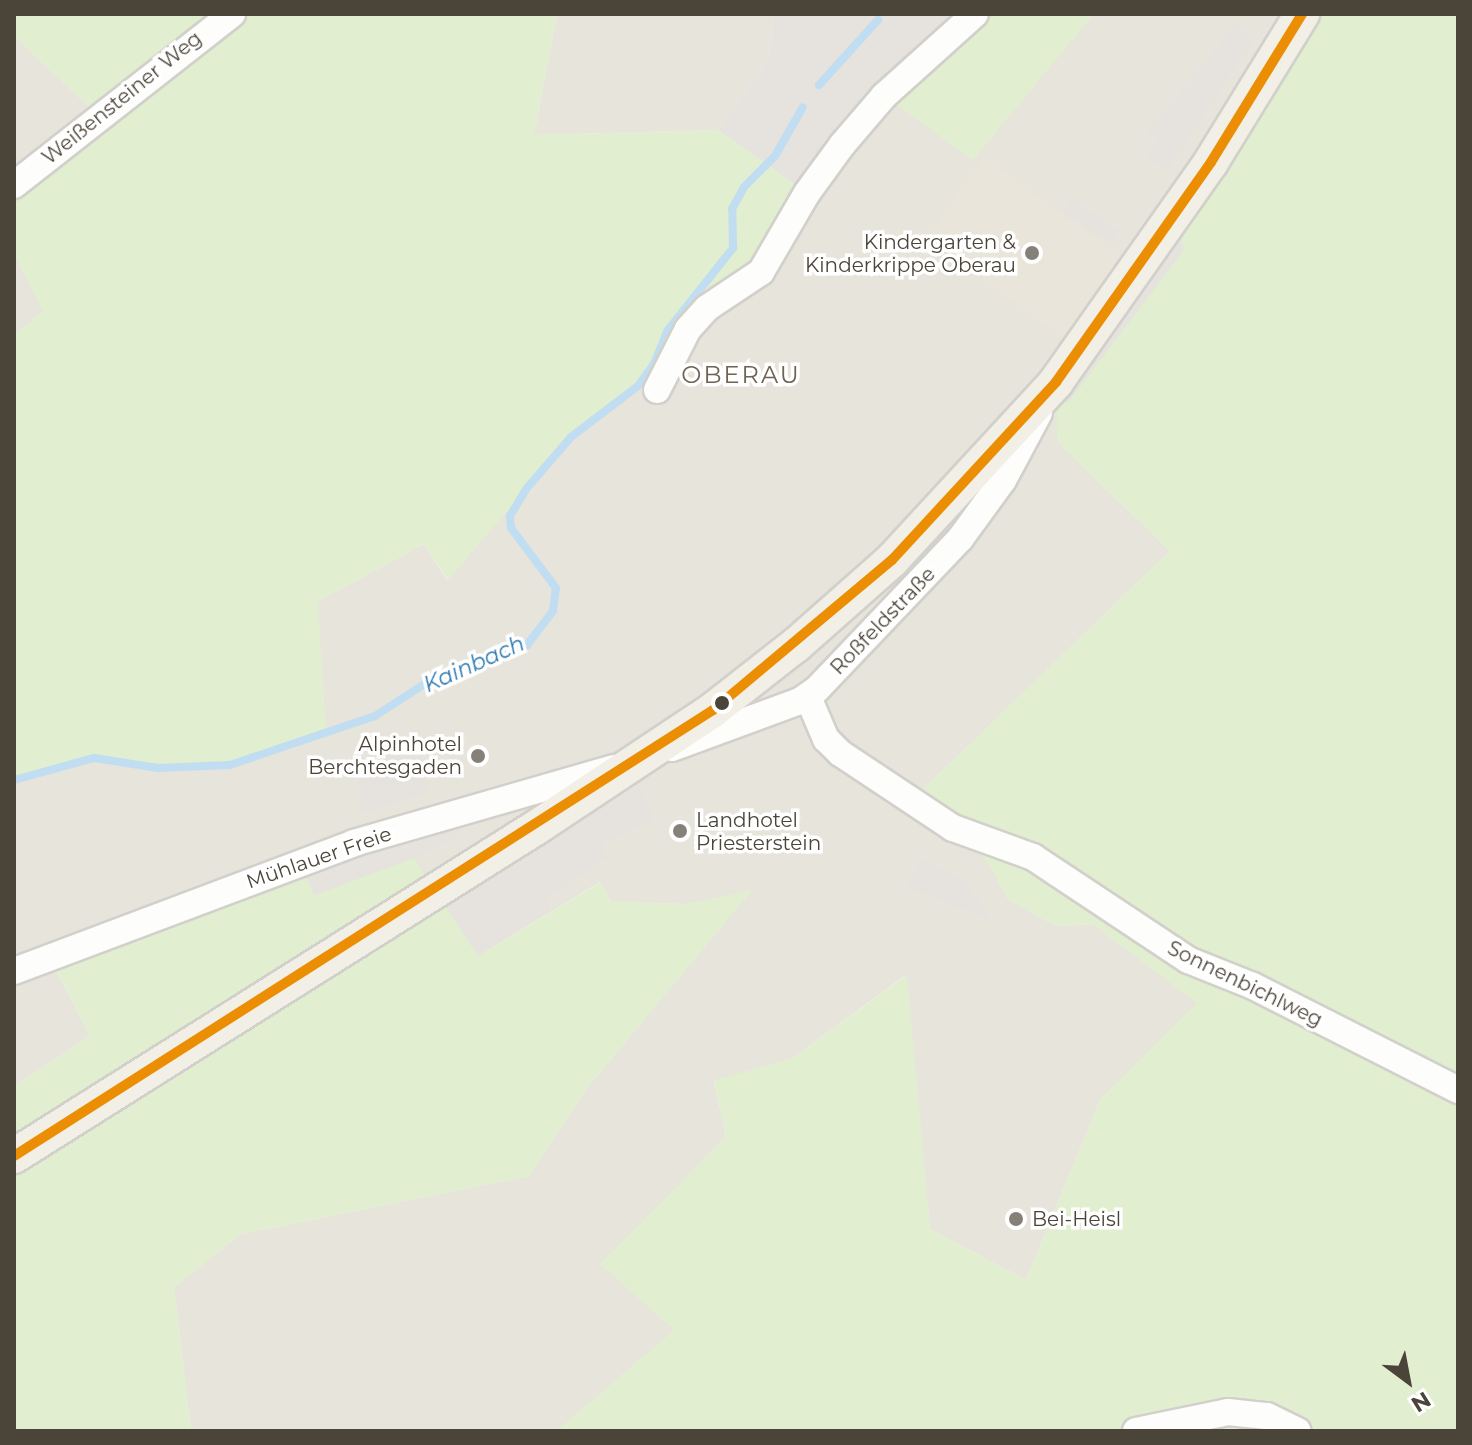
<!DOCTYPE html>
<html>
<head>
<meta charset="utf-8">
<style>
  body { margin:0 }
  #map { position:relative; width:1472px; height:1445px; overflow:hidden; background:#f4f2ee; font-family:Montserrat,sans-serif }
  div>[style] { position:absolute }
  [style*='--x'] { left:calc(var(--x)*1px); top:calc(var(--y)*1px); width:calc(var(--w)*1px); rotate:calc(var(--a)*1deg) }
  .residential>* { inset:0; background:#e7e4dc }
  .industrial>* { inset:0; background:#e6e2de }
  .education>* { inset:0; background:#eae5da }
  .green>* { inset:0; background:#e1eecf }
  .parking>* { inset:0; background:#e6e3df }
  .stream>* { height:8px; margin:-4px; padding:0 4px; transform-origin:4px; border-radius:4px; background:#c0ddf1 }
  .roads { filter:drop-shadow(2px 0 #d2d0cb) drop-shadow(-2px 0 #d2d0cb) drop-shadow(0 2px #d2d0cb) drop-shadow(0 -2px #d2d0cb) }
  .minor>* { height:26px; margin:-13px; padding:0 13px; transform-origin:13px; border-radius:13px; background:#fdfdfc }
  .major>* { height:34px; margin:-17px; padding:0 17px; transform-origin:17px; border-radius:17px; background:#f2efe6 }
  .bus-1>* { height:10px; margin:-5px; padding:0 5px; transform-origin:5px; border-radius:5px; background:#eb8e03 }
  .dots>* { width:22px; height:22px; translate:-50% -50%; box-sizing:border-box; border:4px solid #fff; border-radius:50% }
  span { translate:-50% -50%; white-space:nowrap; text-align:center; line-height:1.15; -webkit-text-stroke:7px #fff; paint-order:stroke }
  .street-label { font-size:20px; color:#4b4439 }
  .poi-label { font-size:20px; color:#4b4439 }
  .right { translate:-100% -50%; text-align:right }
  .left { translate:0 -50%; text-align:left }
  .water-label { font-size:22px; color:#2e7ab2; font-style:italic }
  .quarter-label { font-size:24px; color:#6e6250; letter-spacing:2px }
  .frame { position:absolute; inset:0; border:16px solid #4b4439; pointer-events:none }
  .north { position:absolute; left:1368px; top:1341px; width:80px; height:80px; -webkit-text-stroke:6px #fff; paint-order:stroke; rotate:148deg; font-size:22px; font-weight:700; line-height:32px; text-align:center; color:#4b4439 }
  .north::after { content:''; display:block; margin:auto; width:28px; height:36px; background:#4b4439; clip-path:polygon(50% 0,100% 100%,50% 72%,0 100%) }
</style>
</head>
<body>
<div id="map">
  <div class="residential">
    <i style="clip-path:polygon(557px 14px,774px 14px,769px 59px,718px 130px,534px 135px)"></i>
    <i style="clip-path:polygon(975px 14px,1302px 14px,1058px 412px,1057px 441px,1170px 551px,911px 801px,953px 828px,987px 860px,1008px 899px,1056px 926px,1093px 924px,1198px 1003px,1100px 1100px,1026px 1280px,930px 1229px,906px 975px,791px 1059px,714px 1081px,726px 1137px,601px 1264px,675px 1330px,557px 1431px,191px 1431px,174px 1287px,241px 1234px,529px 1176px,587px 1088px,751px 891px,687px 904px,611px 902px,600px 882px,478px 956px,50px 958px,90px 1036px,14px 1087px,14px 780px,94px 758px,158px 768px,318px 601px,424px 544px,447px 580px,571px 437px,638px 386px,807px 193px)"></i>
    <i style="clip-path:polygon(14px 36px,99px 116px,14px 185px)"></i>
    <i style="clip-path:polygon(14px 254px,44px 311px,14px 335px)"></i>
  </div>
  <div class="industrial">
    <i style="clip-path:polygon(774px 14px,975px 14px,807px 193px,718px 130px,769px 59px)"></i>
  </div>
  <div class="education">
    <i style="clip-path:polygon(984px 157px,1136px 269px,1079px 349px,927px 238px)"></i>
  </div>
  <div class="green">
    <i style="clip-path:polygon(14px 14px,557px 14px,534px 135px,718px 130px,807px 193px,775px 254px,688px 329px,638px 386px,571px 437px,448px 580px,424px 544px,318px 601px,326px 730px,230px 765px,158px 768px,94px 758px,14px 780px,14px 335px,43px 311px,14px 254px,14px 185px,99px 116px,14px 36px)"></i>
    <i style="clip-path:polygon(975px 14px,1094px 14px,973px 160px,884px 96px)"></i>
    <i style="clip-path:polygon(1302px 14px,1458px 14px,1458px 1431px,557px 1431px,674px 1330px,600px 1264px,726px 1137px,714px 1080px,791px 1059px,907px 975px,930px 1229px,1026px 1280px,1100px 1100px,1197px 1003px,1093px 924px,1056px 926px,1008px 899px,986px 860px,953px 828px,910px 802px,1170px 551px,1057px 441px,1056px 382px)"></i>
    <i style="clip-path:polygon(414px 858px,478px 956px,601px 882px,611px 902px,687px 904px,752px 890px,587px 1088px,529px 1176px,241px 1234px,174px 1287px,191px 1431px,14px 1431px,14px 1087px,90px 1036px,50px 957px,300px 863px,315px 895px)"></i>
  </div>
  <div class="parking">
    <i style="clip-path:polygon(1235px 24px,1254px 39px,1166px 172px,1146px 157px,1158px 141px,1147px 133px)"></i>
    <i style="clip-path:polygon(1072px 198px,1120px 230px,1111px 243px,1063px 211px)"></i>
    <i style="clip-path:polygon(1181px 237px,1184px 250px,1067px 404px,1057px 398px)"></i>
    <i style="clip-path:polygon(412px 746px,429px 792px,363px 814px,355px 771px)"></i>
    <i style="clip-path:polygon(638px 785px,654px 820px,601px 843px,607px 858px,545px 898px,552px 909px,478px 956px,446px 907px)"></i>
    <i style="clip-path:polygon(463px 822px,464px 830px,428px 853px,314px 895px,304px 872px)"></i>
    <i style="clip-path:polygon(920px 858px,966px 882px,989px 914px,987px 919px,907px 887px)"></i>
  </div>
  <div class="stream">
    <i style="--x:819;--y:85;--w:88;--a:-47.8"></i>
    <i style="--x:14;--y:780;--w:83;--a:-15.4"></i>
    <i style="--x:94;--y:758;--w:65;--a:8.9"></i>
    <i style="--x:158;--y:768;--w:72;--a:-2.4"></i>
    <i style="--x:230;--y:765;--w:153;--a:-18.7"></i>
    <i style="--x:375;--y:716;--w:77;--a:-32.9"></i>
    <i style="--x:440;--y:674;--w:92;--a:-18.4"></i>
    <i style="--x:527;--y:645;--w:43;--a:-52.6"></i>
    <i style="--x:553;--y:611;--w:23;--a:-83"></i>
    <i style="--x:556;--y:588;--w:75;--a:-126.9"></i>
    <i style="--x:511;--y:528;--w:12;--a:-95"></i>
    <i style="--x:510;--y:516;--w:33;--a:-59"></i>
    <i style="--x:527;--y:488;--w:67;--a:-49.2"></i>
    <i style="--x:571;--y:437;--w:84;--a:-37.3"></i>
    <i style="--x:638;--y:386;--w:27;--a:-54"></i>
    <i style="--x:654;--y:364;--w:37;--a:-68"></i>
    <i style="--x:668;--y:330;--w:105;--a:-51.6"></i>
    <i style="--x:733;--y:248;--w:39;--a:-91"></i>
    <i style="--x:732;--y:209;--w:25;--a:-61"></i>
    <i style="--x:744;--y:187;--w:44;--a:-45"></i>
    <i style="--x:775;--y:156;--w:56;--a:-60.3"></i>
  </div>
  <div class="roads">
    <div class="minor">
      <i style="--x:14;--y:185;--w:277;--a:-38.1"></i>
      <i style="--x:657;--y:390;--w:68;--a:-63.1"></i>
      <i style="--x:688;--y:329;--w:28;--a:-48"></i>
      <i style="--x:707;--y:308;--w:65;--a:-33.7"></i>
      <i style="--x:761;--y:272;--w:91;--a:-59.8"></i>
      <i style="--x:807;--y:193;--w:59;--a:-53.9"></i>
      <i style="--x:842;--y:145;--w:65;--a:-49.4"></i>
      <i style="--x:884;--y:96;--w:122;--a:-42"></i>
      <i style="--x:808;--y:697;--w:46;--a:66.8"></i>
      <i style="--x:826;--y:739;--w:20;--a:45"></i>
      <i style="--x:840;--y:753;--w:136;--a:33.6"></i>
      <i style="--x:953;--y:828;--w:85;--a:19.9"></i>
      <i style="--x:1033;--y:857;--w:186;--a:33.6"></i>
      <i style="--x:1188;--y:960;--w:70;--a:21.8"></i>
      <i style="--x:1253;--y:986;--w:230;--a:26.9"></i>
      <i style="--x:672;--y:748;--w:136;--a:-20.2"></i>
      <i style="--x:800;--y:701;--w:21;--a:-35"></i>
      <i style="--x:817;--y:689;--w:207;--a:-46.4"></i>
      <i style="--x:960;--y:539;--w:73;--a:-53.9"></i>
      <i style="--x:1003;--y:480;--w:76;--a:-61.8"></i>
      <i style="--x:14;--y:971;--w:363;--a:-20.6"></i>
      <i style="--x:354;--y:843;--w:270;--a:-16.1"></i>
      <i style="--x:1136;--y:1431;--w:94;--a:-11.7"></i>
      <i style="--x:1228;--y:1412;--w:39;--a:6"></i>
      <i style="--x:1267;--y:1416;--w:34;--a:26"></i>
    </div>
    <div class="major">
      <i style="--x:14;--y:1156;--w:621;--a:-32.18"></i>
      <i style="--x:540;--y:825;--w:208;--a:-33.6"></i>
      <i style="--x:713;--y:710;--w:105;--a:-38.1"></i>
      <i style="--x:796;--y:645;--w:128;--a:-41.5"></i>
      <i style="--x:892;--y:560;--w:242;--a:-47.3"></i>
      <i style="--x:1056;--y:382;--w:269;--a:-54.8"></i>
      <i style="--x:1211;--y:162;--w:174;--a:-58.4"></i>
    </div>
  </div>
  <div class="bus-1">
    <i style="--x:14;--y:1156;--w:829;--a:-32.54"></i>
    <i style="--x:713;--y:710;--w:234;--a:-40"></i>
    <i style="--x:892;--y:560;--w:242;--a:-47.3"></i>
    <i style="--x:1056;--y:382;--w:269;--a:-54.8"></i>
    <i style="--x:1211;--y:162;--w:174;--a:-58.4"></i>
  </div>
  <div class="dots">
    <i style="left:1032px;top:253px;background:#868178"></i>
    <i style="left:722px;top:703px;background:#4b4439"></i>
    <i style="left:478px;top:756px;background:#868178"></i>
    <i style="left:680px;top:831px;background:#868178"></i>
    <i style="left:1016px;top:1219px;background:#868178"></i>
  </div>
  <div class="street-label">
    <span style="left:122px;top:98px;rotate:-39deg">Weißensteiner Weg</span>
    <span style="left:883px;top:621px;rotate:-46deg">Roßfeldstraße</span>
    <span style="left:319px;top:858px;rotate:-19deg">Mühlauer Freie</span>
    <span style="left:1245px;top:984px;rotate:26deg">Sonnenbichlweg</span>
  </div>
  <div class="poi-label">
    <span class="right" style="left:1016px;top:254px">Kindergarten &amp;<br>Kinderkrippe Oberau</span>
    <span class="right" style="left:462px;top:756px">Alpinhotel<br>Berchtesgaden</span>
    <span class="left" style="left:696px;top:832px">Landhotel<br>Priesterstein</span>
    <span class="left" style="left:1032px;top:1219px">Bei-Heisl</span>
  </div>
  <div class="water-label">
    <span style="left:474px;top:664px;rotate:-24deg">Kainbach</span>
  </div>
  <div class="quarter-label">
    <span style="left:741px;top:375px">OBERAU</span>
  </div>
  <div class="frame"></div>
  <div class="north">N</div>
</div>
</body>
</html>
